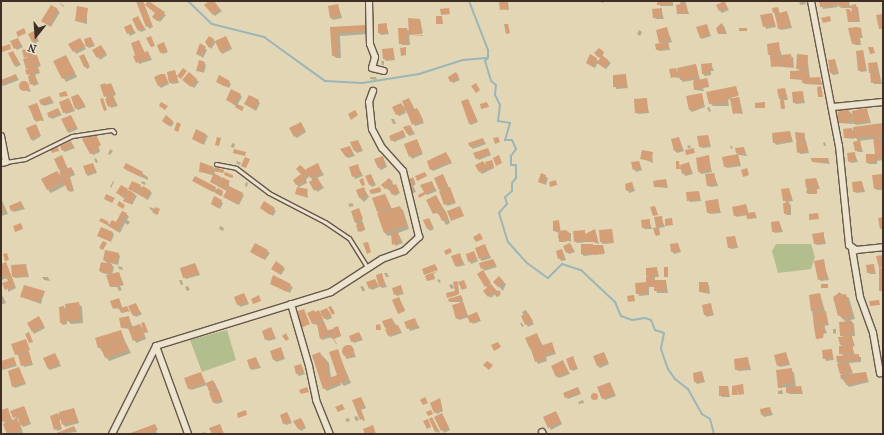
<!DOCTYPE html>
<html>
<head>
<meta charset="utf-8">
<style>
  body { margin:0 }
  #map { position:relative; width:884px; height:435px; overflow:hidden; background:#e2d6b5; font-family:"IM FELL French Canon",serif }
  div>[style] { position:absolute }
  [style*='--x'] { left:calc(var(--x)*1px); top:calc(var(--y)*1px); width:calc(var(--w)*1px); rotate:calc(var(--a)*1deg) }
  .green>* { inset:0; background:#b2be8e }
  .shadow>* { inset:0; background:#0003 }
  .stream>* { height:2px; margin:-1px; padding:0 1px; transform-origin:1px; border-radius:1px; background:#9bb6b9 }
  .building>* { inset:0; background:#d49e77 }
  .round { border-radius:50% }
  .roads { filter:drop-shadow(1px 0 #67584a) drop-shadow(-1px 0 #67584a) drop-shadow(0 1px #67584a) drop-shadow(0 -1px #67584a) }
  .service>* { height:3px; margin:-1.5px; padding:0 1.5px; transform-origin:1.5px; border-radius:1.5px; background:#ece4cf }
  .minor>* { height:6px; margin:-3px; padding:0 3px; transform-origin:3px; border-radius:3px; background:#ece4cf }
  span { translate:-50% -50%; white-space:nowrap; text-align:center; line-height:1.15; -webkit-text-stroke:3.5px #ece4cf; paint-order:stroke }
  .frame { position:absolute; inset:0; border:2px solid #3e2e26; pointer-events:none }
  .north { position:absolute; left:16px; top:16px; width:40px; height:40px; -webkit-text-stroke:3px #ece4cf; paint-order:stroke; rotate:197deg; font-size:11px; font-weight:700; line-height:16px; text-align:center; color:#3e2e26 }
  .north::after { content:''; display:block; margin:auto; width:14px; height:18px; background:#3e2e26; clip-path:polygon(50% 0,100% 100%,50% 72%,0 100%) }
</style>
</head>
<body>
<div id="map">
  <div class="green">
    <i style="clip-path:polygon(776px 244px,811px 244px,815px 257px,811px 269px,778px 273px,772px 251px)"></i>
    <i style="clip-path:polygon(227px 330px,236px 360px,202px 372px,190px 340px)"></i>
  </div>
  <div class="shadow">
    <i style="clip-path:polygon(59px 1px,64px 6px,63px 7px)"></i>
    <i style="clip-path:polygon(143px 1px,153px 27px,149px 29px,138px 2px)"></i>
    <i style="clip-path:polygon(149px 1px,166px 15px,160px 22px,155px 19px,156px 13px,146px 5px)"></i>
    <i style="clip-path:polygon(211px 1px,222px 11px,215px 16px,206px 5px)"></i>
    <i style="clip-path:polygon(500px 1px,508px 2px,509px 10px,501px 9px)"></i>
    <i style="clip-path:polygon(600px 1px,607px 1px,602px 3px)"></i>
    <i style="clip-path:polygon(658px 1px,673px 1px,673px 6px,660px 6px)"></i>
    <i style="clip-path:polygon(679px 1px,685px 1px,689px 14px,678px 14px,681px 5px)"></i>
    <i style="clip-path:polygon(799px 1px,805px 1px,806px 4px,800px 5px)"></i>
    <i style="clip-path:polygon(820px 1px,849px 1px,850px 6px,858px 7px,860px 22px,849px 22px,853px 14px,852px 8px,841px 8px,837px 4px,838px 7px,823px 9px)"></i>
    <i style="clip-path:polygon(725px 3px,729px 10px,722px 13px,720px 11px)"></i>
    <i style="clip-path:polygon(338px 5px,342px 18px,333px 20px,331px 18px)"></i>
    <i style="clip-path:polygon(51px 6px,60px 12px,51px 27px,43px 21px)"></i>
    <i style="clip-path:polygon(778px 8px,780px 14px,788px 14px,792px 28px,781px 30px,779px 28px,773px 9px)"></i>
    <i style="clip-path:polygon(87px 9px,87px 24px,79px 22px,76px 20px)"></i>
    <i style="clip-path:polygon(661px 9px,664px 19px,656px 19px,654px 17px)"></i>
    <i style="clip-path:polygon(772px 14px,776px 27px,766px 29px,762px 16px)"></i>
    <i style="clip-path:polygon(138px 17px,146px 30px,141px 32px,139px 30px)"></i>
    <i style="clip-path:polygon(420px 20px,423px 33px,409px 33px,410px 45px,402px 45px,400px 43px,407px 29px,410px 32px)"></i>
    <i style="clip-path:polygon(386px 24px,389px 34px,381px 35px,379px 33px)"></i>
    <i style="clip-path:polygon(720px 24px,724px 26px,727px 34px,719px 34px)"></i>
    <i style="clip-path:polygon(130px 25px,136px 33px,130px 36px,125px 27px)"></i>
    <i style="clip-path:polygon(706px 25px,711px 36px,702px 39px,700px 37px)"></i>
    <i style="clip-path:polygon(364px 26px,368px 34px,340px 36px,341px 58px,336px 58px,333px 55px,331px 28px)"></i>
    <i style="clip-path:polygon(667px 29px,672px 42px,668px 43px,670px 50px,659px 51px,657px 49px,661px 44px,658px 31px)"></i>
    <i style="clip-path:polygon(860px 29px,863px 38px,860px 38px,861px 45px,855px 45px,853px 43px)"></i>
    <i style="clip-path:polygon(639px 30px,642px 32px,640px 36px,637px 34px)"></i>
    <i style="clip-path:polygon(34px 33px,39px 41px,35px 44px,33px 42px)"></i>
    <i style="clip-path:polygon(423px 35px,423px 36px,412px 36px)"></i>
    <i style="clip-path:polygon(209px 37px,216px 42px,226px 37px,232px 49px,222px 54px,216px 42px,211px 49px,206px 42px)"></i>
    <i style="clip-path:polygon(91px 38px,95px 46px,89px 48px,87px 46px)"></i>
    <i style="clip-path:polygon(18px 39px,23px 47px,17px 50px,15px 48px)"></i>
    <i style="clip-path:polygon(80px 39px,86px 49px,76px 54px,70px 44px)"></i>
    <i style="clip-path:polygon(139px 41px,145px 53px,148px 52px,152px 60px,139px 64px,136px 54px)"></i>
    <i style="clip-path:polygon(163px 43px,168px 52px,163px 54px,161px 52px)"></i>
    <i style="clip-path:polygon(778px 44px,782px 56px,793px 57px,794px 68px,772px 66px,768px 45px)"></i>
    <i style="clip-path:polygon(200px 45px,207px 50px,203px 58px,199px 55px)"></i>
    <i style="clip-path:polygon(101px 46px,107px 55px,100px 60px,94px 50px)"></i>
    <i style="clip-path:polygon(32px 49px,41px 66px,38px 67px,40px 73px,34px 75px,39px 84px,33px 86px,25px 60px)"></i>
    <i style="clip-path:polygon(393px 49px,395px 60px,386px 61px,384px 59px)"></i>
    <i style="clip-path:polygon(600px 49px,604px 53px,602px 56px,611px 63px,606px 69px,598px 62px,595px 68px,587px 63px,590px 56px,599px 61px,601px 58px,596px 53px)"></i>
    <i style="clip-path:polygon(863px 51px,867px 71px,861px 72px,859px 70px)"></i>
    <i style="clip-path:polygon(13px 52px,21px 65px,16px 67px,14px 65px)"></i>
    <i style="clip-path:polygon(84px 55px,90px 67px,87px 69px,85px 67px)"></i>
    <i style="clip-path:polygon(66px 56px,77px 77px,66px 82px,54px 62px)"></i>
    <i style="clip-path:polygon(807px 56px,810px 79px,819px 78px,823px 85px,805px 84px,803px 80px,791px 79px,800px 71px,797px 68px)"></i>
    <i style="clip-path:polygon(835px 60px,839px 74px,833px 75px,831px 73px)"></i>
    <i style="clip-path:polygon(381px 61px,384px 61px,384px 65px,382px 65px)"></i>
    <i style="clip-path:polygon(204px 63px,206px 65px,204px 73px,197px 70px)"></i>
    <i style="clip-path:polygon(877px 63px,882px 84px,874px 84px,870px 72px)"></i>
    <i style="clip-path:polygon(711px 64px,714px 71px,711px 71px,711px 75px,705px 76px,703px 74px)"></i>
    <i style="clip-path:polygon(696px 65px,700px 80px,707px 80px,709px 87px,703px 88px,704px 91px,695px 90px,694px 80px,683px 82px,680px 78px,671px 77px,675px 69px,679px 73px)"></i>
    <i style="clip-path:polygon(175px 71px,179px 83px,172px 84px,170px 82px)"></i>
    <i style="clip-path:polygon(189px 74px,199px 82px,194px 88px,186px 82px)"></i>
    <i style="clip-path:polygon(456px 74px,460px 80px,453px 83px,451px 81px)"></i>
    <i style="clip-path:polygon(16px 75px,19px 80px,3px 86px,1px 84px,1px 81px)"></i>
    <i style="clip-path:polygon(164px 75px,169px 84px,161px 88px,159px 86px)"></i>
    <i style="clip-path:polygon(625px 75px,628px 88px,616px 89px,614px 76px)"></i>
    <i style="clip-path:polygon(370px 77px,376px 77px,377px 80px,370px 79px)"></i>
    <i style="clip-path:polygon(25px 81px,27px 82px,31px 92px,23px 90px,21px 82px)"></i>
    <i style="clip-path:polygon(229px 82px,231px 84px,229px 88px,219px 83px)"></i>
    <i style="clip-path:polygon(111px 84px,116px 95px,113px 96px,118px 106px,111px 108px,101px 85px)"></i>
    <i style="clip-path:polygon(736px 87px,739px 95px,728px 99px,739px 97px,743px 114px,733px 113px,731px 99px,728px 100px,729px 106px,713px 106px,710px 103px)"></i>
    <i style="clip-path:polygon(785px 89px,788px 100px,783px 100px,785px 109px,782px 109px,780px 99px)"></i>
    <i style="clip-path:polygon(802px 92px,805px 103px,796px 104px,794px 102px)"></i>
    <i style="clip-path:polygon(240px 95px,242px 97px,237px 105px,243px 108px,243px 111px,227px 100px)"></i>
    <i style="clip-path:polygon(702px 95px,705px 107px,692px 112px,690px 110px)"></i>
    <i style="clip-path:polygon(50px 97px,54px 103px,44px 106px,42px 104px)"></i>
    <i style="clip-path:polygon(80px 97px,86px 107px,78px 110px,76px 108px)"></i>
    <i style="clip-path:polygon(69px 99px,75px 111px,66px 114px,64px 112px)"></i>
    <i style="clip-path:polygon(409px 99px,415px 110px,419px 111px,424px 123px,415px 126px,404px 108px,406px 113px,399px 116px,397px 114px,401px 104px,406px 109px)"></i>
    <i style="clip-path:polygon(646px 99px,649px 113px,638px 114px,636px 112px)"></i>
    <i style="clip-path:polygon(468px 100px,478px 122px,471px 125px,469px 123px)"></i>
    <i style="clip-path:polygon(258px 101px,260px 103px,256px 111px,245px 104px)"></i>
    <i style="clip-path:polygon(36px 105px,38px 106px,44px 121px,34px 120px,30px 107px)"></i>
    <i style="clip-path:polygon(709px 107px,711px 111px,709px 112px,707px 108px)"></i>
    <i style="clip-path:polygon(58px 109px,62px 115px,52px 119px,50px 117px)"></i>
    <i style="clip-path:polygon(867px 110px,871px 123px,856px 125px,852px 121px,853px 124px,839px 123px,838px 112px,849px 111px,853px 115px)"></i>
    <i style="clip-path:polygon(71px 116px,78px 129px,69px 133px,67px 131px)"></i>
    <i style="clip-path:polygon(391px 119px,394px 119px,396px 124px,393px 124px)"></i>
    <i style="clip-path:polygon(172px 121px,174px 123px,171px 127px,165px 122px)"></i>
    <i style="clip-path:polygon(301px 123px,306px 132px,297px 138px,295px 136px)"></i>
    <i style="clip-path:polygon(883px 124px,883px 160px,877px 161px,877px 164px,869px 164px,867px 162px,876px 154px,874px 139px,859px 141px,863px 152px,858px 152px,856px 150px,859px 142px,854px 136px,854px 139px,845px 138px,851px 129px,855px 132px)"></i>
    <i style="clip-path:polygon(36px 125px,41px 136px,33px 141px,32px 140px)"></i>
    <i style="clip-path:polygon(410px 126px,415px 134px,409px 136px,404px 127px)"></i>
    <i style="clip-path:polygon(197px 130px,208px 136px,204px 145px,193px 139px)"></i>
    <i style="clip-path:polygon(403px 131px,406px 137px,394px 142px,392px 140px)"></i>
    <i style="clip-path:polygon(790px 132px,793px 142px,776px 145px,774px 142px)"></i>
    <i style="clip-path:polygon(95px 134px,100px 152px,93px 155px,91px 153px)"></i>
    <i style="clip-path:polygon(804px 134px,809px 153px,800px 154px,797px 141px)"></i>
    <i style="clip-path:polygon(708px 136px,711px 147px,702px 148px,700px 146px)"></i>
    <i style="clip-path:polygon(679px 138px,684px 151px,677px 153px,675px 151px)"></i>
    <i style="clip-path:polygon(483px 139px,486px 144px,473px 149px,471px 147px,470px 144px)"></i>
    <i style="clip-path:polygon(416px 140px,423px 154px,412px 159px,405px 145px)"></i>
    <i style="clip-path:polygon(358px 141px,363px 151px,357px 153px,355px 151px)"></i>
    <i style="clip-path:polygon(71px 142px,75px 148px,65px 152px,63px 150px)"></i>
    <i style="clip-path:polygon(825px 142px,826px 146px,824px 146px,823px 143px)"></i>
    <i style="clip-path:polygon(232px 143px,235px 144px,234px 148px,231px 147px)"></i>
    <i style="clip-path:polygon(687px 146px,690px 145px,691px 148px,688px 148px)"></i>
    <i style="clip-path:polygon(730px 146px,732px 146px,733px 148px,731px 149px)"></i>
    <i style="clip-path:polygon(350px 147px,355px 156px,348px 158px,346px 156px)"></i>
    <i style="clip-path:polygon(744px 148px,747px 156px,739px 155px,737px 153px)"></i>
    <i style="clip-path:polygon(110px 149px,113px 151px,110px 155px,108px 154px)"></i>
    <i style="clip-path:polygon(488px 149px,491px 155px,479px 160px,477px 158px)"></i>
    <i style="clip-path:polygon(652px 153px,653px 163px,641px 158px)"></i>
    <i style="clip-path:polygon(854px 153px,858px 162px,851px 163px,849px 161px)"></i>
    <i style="clip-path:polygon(738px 155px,741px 166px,727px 168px,725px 166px)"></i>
    <i style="clip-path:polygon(448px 156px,452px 163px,433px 171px,431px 169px)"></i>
    <i style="clip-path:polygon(383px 157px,387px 167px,381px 170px,379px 168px)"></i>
    <i style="clip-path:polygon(708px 157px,712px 172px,701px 174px,699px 172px)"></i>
    <i style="clip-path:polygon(96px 158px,98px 162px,96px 163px,94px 159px)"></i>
    <i style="clip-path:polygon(55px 159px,63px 159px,68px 169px,73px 170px,75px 175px,70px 177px,74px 191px,70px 192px,66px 185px,51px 193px,48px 190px,57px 172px,63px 178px)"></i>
    <i style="clip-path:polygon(828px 159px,830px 164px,812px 162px)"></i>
    <i style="clip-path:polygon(237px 161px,241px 163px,240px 165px,236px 163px)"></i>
    <i style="clip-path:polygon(483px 162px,488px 167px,492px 162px,494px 168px,482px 174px,480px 172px)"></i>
    <i style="clip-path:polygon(639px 162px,642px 170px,636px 172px,632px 163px)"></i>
    <i style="clip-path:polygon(689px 163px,693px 174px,685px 176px,682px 169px,677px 169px)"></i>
    <i style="clip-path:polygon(93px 164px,97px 173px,88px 176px,86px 174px)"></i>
    <i style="clip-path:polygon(126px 164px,148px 177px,148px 180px,126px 170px)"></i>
    <i style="clip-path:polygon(317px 164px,324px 175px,317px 178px,324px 188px,317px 192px,310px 175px,306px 180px,307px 183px,299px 187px,297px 185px,302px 174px,300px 166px,309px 174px)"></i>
    <i style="clip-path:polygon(357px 165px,363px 176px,355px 179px,350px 168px)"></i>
    <i style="clip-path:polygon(213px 168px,233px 176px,233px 178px,225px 173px,215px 171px,214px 174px,229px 182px,229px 187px,244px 195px,239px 205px,224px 197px,227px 191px,211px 182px,214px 176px,200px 171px)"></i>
    <i style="clip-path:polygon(541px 174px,548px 178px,546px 185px,539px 182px)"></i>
    <i style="clip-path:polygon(714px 174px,718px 186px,710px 187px,708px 185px)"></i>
    <i style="clip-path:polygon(371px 175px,376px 185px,372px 187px,370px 185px)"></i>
    <i style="clip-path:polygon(443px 175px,456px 203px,447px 206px,440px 189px)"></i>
    <i style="clip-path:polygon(883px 175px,883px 190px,877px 190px,875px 188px)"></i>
    <i style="clip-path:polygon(412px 178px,416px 184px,413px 186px,416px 192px,413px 193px,406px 181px)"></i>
    <i style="clip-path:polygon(816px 179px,820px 189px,817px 189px,817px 194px,808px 194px,807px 188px)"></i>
    <i style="clip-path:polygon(389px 180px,397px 188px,400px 193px,395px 196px,390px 189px,388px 190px,383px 185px)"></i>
    <i style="clip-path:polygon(666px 180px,668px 188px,655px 187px,654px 181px)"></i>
    <i style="clip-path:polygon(113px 181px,114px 182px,111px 188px,110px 187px)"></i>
    <i style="clip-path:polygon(142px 181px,146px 183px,145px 185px,141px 183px)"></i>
    <i style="clip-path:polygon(133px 182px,152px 193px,148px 200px,129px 189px)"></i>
    <i style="clip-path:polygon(195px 182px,215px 188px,223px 193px,222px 196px)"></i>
    <i style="clip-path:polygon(246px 182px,248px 183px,247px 187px,245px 186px)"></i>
    <i style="clip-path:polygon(431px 182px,437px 191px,427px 195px,425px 193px)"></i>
    <i style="clip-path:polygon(862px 182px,865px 192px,856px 193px,854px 191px)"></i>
    <i style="clip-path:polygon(632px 183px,635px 191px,629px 193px,626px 184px)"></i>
    <i style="clip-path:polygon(380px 188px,381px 192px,372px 194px)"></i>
    <i style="clip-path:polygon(364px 189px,369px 197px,364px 202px,360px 198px)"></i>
    <i style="clip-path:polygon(789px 189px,793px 201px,787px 202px,791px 205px,791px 215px,787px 215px,785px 213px,787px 203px,784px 200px)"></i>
    <i style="clip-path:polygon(127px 190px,137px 196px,132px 205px,117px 193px)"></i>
    <i style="clip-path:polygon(307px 190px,308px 198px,296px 194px)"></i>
    <i style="clip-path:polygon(699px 192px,701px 201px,690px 202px,688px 200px)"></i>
    <i style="clip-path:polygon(384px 195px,392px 209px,399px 207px,403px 210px,409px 229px,398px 233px,403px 243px,395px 246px,392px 235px,388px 236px,385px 233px,378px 214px)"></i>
    <i style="clip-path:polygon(436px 196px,447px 214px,450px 223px,446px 225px,440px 214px,434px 213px,428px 200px)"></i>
    <i style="clip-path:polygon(1px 198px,8px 214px,1px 216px)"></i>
    <i style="clip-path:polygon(717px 200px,721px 213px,710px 214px,708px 212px)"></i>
    <i style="clip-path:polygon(221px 201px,223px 203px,220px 209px,212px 204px)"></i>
    <i style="clip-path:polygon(21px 202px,25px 209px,14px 212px,12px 210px)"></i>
    <i style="clip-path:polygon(352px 203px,354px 206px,350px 207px,348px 204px)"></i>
    <i style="clip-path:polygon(746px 205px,749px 214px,755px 213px,757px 218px,749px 219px,747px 215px,737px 217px,735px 215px)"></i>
    <i style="clip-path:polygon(149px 207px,159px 210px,158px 215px,150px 209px)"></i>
    <i style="clip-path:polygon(261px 208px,274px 209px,276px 211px,273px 216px)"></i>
    <i style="clip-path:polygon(359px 209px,365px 230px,360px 232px,356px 222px)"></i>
    <i style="clip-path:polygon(123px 212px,129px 216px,127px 220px,130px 222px,128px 225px,125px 223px,120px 233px,101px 221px,110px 225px,116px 224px)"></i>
    <i style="clip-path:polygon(661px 217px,665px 227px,659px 228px,660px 235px,656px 236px,654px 229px,658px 228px,656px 226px)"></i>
    <i style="clip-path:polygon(429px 219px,434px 229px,430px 231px,428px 229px)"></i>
    <i style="clip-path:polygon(649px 220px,652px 229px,645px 229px,643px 227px)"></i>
    <i style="clip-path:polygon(559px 221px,561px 233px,571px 233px,571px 242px,564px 239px,564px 242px,559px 242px,559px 233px,554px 231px)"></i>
    <i style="clip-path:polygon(779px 222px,783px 232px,775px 233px,773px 231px)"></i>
    <i style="clip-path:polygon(220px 226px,224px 228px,223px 231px,219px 229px)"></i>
    <i style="clip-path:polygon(595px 230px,599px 244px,587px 240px,587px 242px,577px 243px,575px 241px,584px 231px,586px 235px)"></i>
    <i style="clip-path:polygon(612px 230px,614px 243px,603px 244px,601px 242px)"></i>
    <i style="clip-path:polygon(113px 233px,114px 235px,111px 242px,98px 236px)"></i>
    <i style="clip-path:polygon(823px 233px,826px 244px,817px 245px,815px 243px)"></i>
    <i style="clip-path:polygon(735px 237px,738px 248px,731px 249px,729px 247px)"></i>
    <i style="clip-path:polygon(256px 244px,270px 253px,265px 260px,253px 253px)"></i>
    <i style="clip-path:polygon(570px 244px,575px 252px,569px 254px,567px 252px)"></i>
    <i style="clip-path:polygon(678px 244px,681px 252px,674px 254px,672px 251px)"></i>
    <i style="clip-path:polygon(485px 245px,491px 258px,482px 261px,480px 259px)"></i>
    <i style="clip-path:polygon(592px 245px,603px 246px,605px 253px,584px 256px,582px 254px)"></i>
    <i style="clip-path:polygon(562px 250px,566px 260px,561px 261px,557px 252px)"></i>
    <i style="clip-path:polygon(474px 252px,478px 261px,471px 264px,467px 255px)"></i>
    <i style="clip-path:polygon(118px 254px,120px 256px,118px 265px,110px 263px,114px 267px,112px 275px,102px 273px,100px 271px,108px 264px,104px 260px)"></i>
    <i style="clip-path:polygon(459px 254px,465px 265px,457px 267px,455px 265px)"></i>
    <i style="clip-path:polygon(493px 260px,497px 267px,484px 271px,481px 264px)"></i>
    <i style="clip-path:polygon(823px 261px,829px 280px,821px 281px,819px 279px)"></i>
    <i style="clip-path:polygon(6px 263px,16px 288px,8px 292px,8px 278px,1px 280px,1px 265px)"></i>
    <i style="clip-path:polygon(195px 264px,200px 275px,186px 279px,184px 277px)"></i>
    <i style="clip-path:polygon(26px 265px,29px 277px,15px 278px,13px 276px)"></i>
    <i style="clip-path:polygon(873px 265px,876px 274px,870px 274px,868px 272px)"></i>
    <i style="clip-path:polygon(118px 266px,122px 267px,123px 270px,119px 269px)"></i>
    <i style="clip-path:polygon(283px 267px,285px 269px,281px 275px,274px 270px)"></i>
    <i style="clip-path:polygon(657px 268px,659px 277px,655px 277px,655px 281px,666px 281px,668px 293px,657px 293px,655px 287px,649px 287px,649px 295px,639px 296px,636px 284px,647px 283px,647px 269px)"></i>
    <i style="clip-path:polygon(438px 271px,433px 274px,435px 279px,428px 281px,426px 275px)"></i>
    <i style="clip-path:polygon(483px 271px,491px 286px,501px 294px,498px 297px,495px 294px,491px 298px,489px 296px)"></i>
    <i style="clip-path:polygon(119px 273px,124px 285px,120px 286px,122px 290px,119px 291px,117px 287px,111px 287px)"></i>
    <i style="clip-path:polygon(384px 273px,387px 273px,389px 277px,386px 277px)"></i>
    <i style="clip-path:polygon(381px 274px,387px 287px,382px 288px,380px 286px)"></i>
    <i style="clip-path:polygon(42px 277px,48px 277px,50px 281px,44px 280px)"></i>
    <i style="clip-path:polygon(274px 277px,293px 287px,290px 293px,271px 283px)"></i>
    <i style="clip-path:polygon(499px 278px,506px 284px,503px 291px,494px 282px)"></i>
    <i style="clip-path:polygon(439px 279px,441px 282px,439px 283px,437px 280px)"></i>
    <i style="clip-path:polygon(179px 280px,182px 280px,183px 285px,181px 285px)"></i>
    <i style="clip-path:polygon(375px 280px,379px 287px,372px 290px,370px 288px)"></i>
    <i style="clip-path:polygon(458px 282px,459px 294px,449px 298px,457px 291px,454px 283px)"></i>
    <i style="clip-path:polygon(700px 283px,709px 285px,710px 294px,700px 292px)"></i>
    <i style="clip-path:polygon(452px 284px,454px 288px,451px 289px,449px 285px)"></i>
    <i style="clip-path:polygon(188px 286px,190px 290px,187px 291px,185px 287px)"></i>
    <i style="clip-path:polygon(363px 286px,365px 290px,363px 292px,360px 287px)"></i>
    <i style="clip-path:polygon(400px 286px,404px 294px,397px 296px,395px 294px)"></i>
    <i style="clip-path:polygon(44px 292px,41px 304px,22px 297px)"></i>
    <i style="clip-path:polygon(1px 293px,6px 303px,1px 305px)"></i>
    <i style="clip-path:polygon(840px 293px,849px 298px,855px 319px,850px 320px,854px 324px,855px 336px,851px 336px,855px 346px,852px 346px,855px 355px,861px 357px,861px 362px,848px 363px,853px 373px,850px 374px,852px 376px,865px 373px,869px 382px,849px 387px,842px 379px,840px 365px,837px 362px,844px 356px,840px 353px,843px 347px,841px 345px,844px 337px,841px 335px,846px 322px,839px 315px)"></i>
    <i style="clip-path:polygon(244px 294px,249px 304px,240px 307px,235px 298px)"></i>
    <i style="clip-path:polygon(820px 294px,829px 325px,824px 326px,827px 333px,822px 334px,815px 333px,812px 310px)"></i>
    <i style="clip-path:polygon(461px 296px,468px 316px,477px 313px,481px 321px,473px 324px,469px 317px,459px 320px,457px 318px,460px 302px,450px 302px)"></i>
    <i style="clip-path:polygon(399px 298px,405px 310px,398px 313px)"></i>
    <i style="clip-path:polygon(119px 299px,123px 309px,129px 311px,123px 313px,120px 309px,114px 308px)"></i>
    <i style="clip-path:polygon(78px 303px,82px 307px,83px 323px,71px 324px,67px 320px,67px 324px,63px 325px,61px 323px,64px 307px,67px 310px)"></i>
    <i style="clip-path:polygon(135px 304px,142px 314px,136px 317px,134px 315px)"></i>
    <i style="clip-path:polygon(710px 305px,714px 315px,707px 317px,705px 315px)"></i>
    <i style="clip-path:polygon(526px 310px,534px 324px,528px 327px,522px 317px,524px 316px,522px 312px)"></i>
    <i style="clip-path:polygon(329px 311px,332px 318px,327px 320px,321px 315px,328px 331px,338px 328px,341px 336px,334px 339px,337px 344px,336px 344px,332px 337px,322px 340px,318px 325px,313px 324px,319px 312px,324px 316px)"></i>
    <i style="clip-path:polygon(128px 317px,133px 327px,140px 325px,144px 330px,145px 324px,148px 333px,143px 330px,146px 339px,136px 343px,130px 329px,122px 328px,120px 319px)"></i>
    <i style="clip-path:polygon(392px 319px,402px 333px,390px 337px,386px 327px)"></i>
    <i style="clip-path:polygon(414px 319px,420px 328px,410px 331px,406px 322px)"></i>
    <i style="clip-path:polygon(41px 320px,45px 328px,34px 334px,28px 323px)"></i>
    <i style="clip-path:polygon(520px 323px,522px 323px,524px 326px,522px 327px)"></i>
    <i style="clip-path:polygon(271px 328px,276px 339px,268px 341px,266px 339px)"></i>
    <i style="clip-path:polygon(833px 329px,836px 329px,836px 334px,833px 333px)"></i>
    <i style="clip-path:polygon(120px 331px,131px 353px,109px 361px,99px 347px)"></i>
    <i style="clip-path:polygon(359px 334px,363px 340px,354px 343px,352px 341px)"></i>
    <i style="clip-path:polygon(537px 334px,543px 346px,551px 343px,556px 354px,546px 357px,547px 361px,538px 364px,530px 348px)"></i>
    <i style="clip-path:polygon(25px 340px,33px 365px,24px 367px,19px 356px,16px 354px)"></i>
    <i style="clip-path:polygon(351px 345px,356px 357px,346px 359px,344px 347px)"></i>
    <i style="clip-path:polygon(281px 349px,285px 359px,276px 362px,274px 360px)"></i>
    <i style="clip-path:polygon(337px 350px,351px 383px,344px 386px,340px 382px,341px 385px,327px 391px,324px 388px,320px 353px,329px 363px,331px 378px,338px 376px)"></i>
    <i style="clip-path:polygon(831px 350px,834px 360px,826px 361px,823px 351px)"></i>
    <i style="clip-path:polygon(604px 353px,609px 364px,600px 368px,598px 366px)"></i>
    <i style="clip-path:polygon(786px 353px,790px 365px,780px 367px,778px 365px)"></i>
    <i style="clip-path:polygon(54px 354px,61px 366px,50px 370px,48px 368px)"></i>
    <i style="clip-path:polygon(13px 358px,17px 366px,3px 370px,1px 368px,1px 362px)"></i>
    <i style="clip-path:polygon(256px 358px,261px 368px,252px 370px,250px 368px)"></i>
    <i style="clip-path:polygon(573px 358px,578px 369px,573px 371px,571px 369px)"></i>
    <i style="clip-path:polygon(748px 359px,751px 370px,738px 371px,736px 369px)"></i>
    <i style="clip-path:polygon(563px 361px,570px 374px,559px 378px,557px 376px)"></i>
    <i style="clip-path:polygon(301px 365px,305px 374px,299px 376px,297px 374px)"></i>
    <i style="clip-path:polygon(19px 369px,26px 384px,15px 388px,13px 386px)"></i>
    <i style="clip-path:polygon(791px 370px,794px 373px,796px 388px,801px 387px,803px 394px,789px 394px,787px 387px,779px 388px)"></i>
    <i style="clip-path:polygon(702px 372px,705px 382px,697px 384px,695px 382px)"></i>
    <i style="clip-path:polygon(201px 374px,206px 384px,213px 381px,215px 383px,223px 402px,216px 404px,214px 402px,207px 385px,191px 390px,189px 388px)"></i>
    <i style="clip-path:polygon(609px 383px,616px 396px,605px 400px,603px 398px)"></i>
    <i style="clip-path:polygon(728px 387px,730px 397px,722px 397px,720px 395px)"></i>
    <i style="clip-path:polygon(578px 388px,581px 394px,568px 399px,566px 397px)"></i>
    <i style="clip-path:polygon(778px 391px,782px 390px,783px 394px,778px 394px)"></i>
    <i style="clip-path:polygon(595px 394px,598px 398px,595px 399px,593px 395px)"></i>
    <i style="clip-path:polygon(361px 398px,366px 408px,361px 410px,365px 420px,363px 421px,353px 401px)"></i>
    <i style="clip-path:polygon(440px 399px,443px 411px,437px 414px,435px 412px)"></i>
    <i style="clip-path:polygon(583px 400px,584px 403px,579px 404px,578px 402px)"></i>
    <i style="clip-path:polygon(evenodd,24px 407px,31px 424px,23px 427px,19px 422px,23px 433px,8px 434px,1px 411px,7px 409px,13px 421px,24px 407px,19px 418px,21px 424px,16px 419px,19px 418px)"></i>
    <i style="clip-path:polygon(770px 408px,773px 415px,764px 417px,762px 415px)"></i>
    <i style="clip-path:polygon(74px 409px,79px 423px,65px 427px,62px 419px,59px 420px,62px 429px,57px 431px,51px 417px)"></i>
    <i style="clip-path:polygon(287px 413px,292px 423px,286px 425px,284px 423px)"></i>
    <i style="clip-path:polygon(442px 414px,450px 430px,444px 433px,435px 417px)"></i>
    <i style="clip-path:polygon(557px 414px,562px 424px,551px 430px,544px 417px)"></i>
    <i style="clip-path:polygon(357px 416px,359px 420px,356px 421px,354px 417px)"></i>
    <i style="clip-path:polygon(349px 418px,350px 421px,347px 422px,345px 419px)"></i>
    <i style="clip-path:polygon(432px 418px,440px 432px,438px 433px,436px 431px)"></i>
    <i style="clip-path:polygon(301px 419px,306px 428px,301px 431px,299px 429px)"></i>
    <i style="clip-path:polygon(155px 425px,157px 434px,130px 434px)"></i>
    <i style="clip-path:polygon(74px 427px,77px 432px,58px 434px)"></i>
    <i style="clip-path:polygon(205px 432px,207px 434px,199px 434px)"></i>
  </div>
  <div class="stream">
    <i style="--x:188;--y:1;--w:33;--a:44"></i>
    <i style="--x:212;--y:24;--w:54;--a:14"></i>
    <i style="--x:264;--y:37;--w:75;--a:35.8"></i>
    <i style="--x:325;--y:81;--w:37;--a:3"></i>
    <i style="--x:362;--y:83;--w:58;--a:-9"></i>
    <i style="--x:419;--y:74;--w:46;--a:-17.7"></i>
    <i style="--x:463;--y:60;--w:24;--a:-5"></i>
    <i style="--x:469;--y:1;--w:53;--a:68.8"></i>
    <i style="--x:488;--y:50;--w:8;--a:90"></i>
    <i style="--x:488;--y:58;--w:4;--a:135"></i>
    <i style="--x:485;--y:61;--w:21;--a:73"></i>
    <i style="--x:491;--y:81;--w:6;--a:39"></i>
    <i style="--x:496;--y:85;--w:10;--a:96"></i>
    <i style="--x:495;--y:95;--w:11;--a:63"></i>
    <i style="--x:500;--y:105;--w:16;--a:97"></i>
    <i style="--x:498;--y:121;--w:12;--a:9"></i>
    <i style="--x:510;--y:123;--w:18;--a:106"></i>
    <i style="--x:505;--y:140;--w:7;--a:0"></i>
    <i style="--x:512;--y:140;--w:10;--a:66"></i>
    <i style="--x:516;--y:149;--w:9;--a:126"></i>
    <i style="--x:511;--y:156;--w:9;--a:90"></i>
    <i style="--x:511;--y:165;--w:5;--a:0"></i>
    <i style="--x:516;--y:165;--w:13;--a:90"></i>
    <i style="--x:516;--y:178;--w:6;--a:129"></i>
    <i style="--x:512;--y:183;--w:8;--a:90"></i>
    <i style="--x:512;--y:191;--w:9;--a:139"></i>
    <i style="--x:505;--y:197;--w:7;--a:74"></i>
    <i style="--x:507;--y:204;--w:12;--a:132"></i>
    <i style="--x:499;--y:213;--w:30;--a:73"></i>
    <i style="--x:508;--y:242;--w:28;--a:48"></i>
    <i style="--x:527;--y:263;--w:26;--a:36"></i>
    <i style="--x:548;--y:278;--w:20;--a:-45"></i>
    <i style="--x:562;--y:264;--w:20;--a:18"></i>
    <i style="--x:581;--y:270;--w:47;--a:43.3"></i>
    <i style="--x:615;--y:302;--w:15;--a:67"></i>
    <i style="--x:621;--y:316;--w:12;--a:20"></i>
    <i style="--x:632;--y:320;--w:13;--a:-9"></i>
    <i style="--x:645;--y:318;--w:6;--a:18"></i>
    <i style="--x:651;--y:320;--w:11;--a:68"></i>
    <i style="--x:655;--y:330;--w:9;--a:18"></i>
    <i style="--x:664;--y:333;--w:16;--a:101"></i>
    <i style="--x:661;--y:349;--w:21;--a:71"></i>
    <i style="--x:668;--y:369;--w:12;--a:55"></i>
    <i style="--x:675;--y:379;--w:16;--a:38"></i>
    <i style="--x:688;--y:389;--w:29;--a:61"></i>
    <i style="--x:702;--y:414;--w:9;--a:32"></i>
    <i style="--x:710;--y:419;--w:16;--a:75"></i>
  </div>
  <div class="building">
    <i style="clip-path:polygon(136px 1px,143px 1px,152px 25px,146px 27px)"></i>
    <i style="clip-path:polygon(148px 1px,165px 12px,157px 21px,152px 17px,155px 13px,145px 5px)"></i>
    <i style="clip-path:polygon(209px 1px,214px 1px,220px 9px,213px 15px,204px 5px)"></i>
    <i style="clip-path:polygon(499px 1px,507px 1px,508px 9px,500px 10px)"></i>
    <i style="clip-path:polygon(657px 1px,672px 1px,672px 4px,657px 5px)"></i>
    <i style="clip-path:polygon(725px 1px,727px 8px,719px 11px,716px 5px)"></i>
    <i style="clip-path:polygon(819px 1px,836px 1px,836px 5px,820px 7px)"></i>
    <i style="clip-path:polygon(837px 1px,848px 1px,849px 7px,838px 6px)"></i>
    <i style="clip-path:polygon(686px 3px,687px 13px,677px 14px,676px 5px)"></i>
    <i style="clip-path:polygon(338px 4px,340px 16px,330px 18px,328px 6px)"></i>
    <i style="clip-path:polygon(856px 4px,859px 20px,848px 22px,846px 9px,849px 9px,852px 12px,851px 5px)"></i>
    <i style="clip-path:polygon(51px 5px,58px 9px,49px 26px,41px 21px)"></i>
    <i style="clip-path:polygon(77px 6px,88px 8px,86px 22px,75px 21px)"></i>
    <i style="clip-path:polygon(778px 7px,779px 12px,773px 13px,772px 8px)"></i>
    <i style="clip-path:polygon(449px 8px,450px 14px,441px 15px,440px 9px)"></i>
    <i style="clip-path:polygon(662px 8px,662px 17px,653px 18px,652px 9px)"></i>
    <i style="clip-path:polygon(787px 11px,790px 26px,778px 29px,775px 14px)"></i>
    <i style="clip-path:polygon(772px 13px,775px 25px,763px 27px,760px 15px)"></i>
    <i style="clip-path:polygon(883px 14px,883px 29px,879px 29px,876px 15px)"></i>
    <i style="clip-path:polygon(138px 16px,144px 28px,138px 31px,132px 19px)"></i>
    <i style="clip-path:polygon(436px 16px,442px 16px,443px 24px,436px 24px)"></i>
    <i style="clip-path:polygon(830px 16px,831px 21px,823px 23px,821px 18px)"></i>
    <i style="clip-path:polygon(408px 18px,420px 19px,422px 34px,409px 35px)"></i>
    <i style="clip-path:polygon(387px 23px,387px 33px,378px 33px,378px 24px)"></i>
    <i style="clip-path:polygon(722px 23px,725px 32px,718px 34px,716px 28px)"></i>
    <i style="clip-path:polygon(131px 24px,134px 31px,127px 34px,124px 27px)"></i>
    <i style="clip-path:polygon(504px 24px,508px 24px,510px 33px,506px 34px)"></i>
    <i style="clip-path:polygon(707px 24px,710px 34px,700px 38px,696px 27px)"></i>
    <i style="clip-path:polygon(365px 25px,365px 31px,337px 33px,338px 55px,332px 56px,330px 27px)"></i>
    <i style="clip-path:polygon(667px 27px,670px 40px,659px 43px,656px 30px)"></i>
    <i style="clip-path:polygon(857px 27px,861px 28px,862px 36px,859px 37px,860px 43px,852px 44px,848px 28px)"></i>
    <i style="clip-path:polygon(24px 28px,26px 33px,18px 37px,16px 32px)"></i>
    <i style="clip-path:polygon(398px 28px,407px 28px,408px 43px,399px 44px)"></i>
    <i style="clip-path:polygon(739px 28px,747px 28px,747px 31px,739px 31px)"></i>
    <i style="clip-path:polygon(34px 31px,38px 39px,32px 42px,28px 34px)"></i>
    <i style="clip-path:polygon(151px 36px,155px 46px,151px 47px,146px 38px)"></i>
    <i style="clip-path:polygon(209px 36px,214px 39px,209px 48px,205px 42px)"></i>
    <i style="clip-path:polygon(226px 36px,231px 47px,220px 52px,215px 41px)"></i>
    <i style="clip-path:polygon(91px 37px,93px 45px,86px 47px,84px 39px)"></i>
    <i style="clip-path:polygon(18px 38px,21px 45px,14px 49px,10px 41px)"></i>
    <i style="clip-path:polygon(80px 38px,85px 46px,73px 52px,68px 44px)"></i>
    <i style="clip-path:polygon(139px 40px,144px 52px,135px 55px,131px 43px)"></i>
    <i style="clip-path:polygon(164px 42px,167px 50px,160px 53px,157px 45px)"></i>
    <i style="clip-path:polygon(668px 42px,669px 48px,656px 50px,655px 44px)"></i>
    <i style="clip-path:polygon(779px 42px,780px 54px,768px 55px,767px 44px)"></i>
    <i style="clip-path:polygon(200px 43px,206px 47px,200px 56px,196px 54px)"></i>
    <i style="clip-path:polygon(10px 44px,11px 49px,2px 52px,1px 47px)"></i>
    <i style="clip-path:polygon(101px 45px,106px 53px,97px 58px,92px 50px)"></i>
    <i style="clip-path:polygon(406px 47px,406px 55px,401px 56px,400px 48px)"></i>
    <i style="clip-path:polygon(868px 47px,873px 47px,875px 53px,870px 54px)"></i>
    <i style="clip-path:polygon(33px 48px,35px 54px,24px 58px,22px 50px)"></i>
    <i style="clip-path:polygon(393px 48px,394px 59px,383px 59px,382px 49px)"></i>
    <i style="clip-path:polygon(599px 48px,604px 52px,599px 58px,594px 53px)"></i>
    <i style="clip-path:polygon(863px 50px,866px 70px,858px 71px,856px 51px)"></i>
    <i style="clip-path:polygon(13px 51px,19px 62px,14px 65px,8px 53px)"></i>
    <i style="clip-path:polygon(148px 51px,150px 58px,136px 63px,133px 56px)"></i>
    <i style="clip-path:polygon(84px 54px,89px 65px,84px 67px,79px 56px)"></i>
    <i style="clip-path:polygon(590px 54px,597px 58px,593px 67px,586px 63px)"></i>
    <i style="clip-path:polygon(791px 54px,793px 66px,783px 67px,781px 55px)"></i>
    <i style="clip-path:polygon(797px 54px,808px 55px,807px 69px,796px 69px)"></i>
    <i style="clip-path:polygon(37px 55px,40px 64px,26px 69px,23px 59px)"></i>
    <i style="clip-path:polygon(66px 55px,75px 73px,62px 79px,53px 61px)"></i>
    <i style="clip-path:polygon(602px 55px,609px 61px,604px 68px,597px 63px)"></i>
    <i style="clip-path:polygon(780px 55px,781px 66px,771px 67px,770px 56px)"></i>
    <i style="clip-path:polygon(835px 59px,837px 72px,830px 73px,828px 60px)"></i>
    <i style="clip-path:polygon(199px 60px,205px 62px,202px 72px,196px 71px)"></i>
    <i style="clip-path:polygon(877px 62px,878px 72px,869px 73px,868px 63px)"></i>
    <i style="clip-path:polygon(712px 63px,710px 73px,702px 74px,701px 64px)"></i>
    <i style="clip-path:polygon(696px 64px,699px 78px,680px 80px,677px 68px)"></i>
    <i style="clip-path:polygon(37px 66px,39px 71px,27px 75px,25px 70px)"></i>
    <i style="clip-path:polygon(183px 68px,187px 71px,181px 79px,177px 76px)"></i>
    <i style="clip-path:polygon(676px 68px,678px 76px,671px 78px,669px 69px)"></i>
    <i style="clip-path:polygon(175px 70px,178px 81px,169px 83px,167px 72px)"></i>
    <i style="clip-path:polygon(808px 70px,808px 78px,790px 79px,790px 71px)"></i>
    <i style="clip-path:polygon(189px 72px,197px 79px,191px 87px,182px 80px)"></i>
    <i style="clip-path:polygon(456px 72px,459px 77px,450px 82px,448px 77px)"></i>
    <i style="clip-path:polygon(879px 73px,880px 82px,871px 83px,870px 74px)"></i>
    <i style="clip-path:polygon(16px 74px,17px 78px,1px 84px,1px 80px)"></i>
    <i style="clip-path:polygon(35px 74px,37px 82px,30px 85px,28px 76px)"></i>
    <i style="clip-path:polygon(161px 74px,165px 74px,168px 82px,158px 86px,154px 77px)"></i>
    <i style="clip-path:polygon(626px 74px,627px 87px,613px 87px,613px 75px)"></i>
    <i style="clip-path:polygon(219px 75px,230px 81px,226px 87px,216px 82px)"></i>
    <i style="clip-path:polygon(820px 77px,821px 84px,802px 83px,802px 78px)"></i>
    <i style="clip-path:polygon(707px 78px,709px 86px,694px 90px,693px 81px)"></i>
    <i class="round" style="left:19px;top:81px;width:10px;height:10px"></i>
    <i style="clip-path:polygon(105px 83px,106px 85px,111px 83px,115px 93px,104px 97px,100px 85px)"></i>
    <i style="clip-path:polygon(476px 83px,480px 90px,476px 93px,471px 86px)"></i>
    <i style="clip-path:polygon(736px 86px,738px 96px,726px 98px,727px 103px,709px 104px,706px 92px)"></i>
    <i style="clip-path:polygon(821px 86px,823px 97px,818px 97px,817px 87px)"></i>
    <i style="clip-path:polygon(785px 88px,787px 98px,779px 99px,777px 89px)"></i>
    <i style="clip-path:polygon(231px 89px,241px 94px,234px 104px,226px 100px)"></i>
    <i style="clip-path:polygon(66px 91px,68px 96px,60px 97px,59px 93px)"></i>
    <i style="clip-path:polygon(803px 91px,804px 101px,793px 103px,792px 92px)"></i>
    <i style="clip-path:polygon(702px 93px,704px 105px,699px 106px,699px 109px,689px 110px,686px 96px)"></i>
    <i style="clip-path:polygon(78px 94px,85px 105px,75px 109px,71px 97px)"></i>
    <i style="clip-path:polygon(113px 95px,116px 104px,108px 107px,105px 99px)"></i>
    <i style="clip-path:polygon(249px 95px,259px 100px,254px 109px,244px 104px)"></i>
    <i style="clip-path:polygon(50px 96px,52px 101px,41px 105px,39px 100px)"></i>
    <i style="clip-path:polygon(739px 97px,741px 112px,733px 114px,730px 99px)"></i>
    <i style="clip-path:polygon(69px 98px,73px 109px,63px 113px,59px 102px)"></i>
    <i style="clip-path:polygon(103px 98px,107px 110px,104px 111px,100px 99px)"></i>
    <i style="clip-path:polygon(409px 98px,414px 108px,406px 111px,402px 101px)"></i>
    <i style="clip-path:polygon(647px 98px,648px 112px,635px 113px,634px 99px)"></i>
    <i style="clip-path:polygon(468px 99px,477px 120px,469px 124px,461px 101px)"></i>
    <i style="clip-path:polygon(784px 100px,785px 108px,781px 109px,780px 101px)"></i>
    <i style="clip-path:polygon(161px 102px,168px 106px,165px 110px,159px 106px)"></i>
    <i style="clip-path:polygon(487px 102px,489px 107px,481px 109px,480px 104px)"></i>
    <i style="clip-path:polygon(765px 102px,765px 108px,755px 108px,755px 103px)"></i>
    <i style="clip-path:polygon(37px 103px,43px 119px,36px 122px,28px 106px)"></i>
    <i style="clip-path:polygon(401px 103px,405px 111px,396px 115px,392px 107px)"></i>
    <i style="clip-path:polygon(237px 104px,244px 107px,242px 111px,235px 107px)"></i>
    <i style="clip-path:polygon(58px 108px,60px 113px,49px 118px,47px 113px)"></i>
    <i style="clip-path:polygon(417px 108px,423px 120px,412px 125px,407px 112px)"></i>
    <i style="clip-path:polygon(867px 108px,869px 121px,853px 124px,852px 111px)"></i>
    <i class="round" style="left:837px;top:109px;width:14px;height:14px"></i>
    <i style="clip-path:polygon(355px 110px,358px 115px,351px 120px,348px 114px)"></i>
    <i style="clip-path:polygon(71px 115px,77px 127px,67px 131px,61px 119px)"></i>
    <i style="clip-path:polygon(166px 115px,173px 121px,169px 126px,162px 121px)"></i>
    <i style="clip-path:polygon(177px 122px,181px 124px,178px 132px,174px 130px)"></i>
    <i style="clip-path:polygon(301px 122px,305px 130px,294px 137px,289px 128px)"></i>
    <i style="clip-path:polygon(883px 123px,883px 135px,854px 138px,853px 127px)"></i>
    <i style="clip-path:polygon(36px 124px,40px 134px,31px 140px,26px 128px)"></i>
    <i style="clip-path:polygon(410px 125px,413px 132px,407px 134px,403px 127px)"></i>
    <i style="clip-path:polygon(852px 128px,853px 138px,844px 138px,843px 129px)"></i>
    <i style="clip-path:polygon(196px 129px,206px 134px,202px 144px,192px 139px)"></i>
    <i style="clip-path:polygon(403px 130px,405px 135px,391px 141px,389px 136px)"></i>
    <i style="clip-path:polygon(790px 131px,792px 141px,773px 143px,772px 133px)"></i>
    <i style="clip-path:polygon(795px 132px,805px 133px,804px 140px,796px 141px)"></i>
    <i style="clip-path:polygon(95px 133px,101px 145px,97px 147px,99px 149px,90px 154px,82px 139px)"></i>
    <i style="clip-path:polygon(708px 135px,710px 145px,699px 147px,697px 136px)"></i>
    <i style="clip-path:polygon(880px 136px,883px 158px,876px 159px,876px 162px,866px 163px,866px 154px,875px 154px,873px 137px)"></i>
    <i style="clip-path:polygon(217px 137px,221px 138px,219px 146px,215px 145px)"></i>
    <i style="clip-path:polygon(498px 137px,500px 142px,495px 144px,493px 138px)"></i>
    <i style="clip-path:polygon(679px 137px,682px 149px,674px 151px,671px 139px)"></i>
    <i style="clip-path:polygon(483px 138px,484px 142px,470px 147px,468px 143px)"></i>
    <i style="clip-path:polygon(417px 139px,422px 152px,409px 157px,404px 144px)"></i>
    <i style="clip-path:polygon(358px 140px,362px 149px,354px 151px,350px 142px)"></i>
    <i style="clip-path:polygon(860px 140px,862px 150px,855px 151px,853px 142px)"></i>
    <i style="clip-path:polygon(71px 141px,73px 146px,62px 151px,60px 146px)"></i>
    <i style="clip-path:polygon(806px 141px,808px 151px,797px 153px,796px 142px)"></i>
    <i style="clip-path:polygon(350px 146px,353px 154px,346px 157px,340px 149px)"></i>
    <i style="clip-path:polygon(58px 147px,59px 151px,52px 153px,50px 149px)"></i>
    <i style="clip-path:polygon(744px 147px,745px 154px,736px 153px,735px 148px)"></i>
    <i style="clip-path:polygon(488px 148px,490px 153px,476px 159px,473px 153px)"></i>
    <i style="clip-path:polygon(694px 148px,695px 153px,686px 155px,685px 150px)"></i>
    <i style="clip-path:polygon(234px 149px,246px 152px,245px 156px,233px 153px)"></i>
    <i style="clip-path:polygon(642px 150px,653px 152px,651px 161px,640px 159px)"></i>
    <i style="clip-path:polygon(446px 152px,451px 161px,430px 170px,427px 161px)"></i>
    <i style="clip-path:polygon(855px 152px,856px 160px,848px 162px,847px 153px)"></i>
    <i style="clip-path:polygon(738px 154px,740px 164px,724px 167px,722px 157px)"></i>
    <i style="clip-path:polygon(62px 155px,67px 167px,59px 170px,54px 159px)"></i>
    <i style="clip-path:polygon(499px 155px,502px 163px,496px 166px,493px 158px)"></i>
    <i style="clip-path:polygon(709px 155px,711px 170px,698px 172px,696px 158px)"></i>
    <i style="clip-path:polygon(383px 156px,385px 165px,378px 168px,374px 159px)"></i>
    <i style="clip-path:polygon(245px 157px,250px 159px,246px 168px,241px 166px)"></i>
    <i style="clip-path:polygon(811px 158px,828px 158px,829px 162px,812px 162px)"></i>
    <i style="clip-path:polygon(492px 160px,494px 167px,487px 169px,485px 162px)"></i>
    <i style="clip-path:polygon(483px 161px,487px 168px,479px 172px,475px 165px)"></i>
    <i style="clip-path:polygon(639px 161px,641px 169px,633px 170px,631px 162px)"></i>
    <i style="clip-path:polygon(676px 161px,679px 161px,680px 169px,676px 169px)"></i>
    <i style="clip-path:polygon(200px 162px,214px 167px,211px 174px,199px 172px)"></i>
    <i style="clip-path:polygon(689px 162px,691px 172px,682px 174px,680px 165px)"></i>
    <i style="clip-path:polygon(93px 163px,96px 171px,86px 174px,83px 166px)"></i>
    <i style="clip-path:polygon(126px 163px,143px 172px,141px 177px,123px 168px)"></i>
    <i style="clip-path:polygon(318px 163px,322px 173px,310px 178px,308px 173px,304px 177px,306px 181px,296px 185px,293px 180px,301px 174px,296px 169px,300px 165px,307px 171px,306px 169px)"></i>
    <i style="clip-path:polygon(358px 164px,361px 174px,352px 177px,349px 167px)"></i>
    <i style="clip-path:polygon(71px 167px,74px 173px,68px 175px,73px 189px,68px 191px,59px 172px)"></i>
    <i style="clip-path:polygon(215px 167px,224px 170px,223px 173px,214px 171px)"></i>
    <i style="clip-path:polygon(747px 168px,749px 175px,743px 177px,741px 170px)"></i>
    <i style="clip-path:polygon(57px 171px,63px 182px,47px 190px,41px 179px)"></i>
    <i style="clip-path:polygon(225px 172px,233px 175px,232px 178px,224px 175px)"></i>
    <i style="clip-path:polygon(425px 172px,427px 176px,417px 181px,415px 176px)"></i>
    <i style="clip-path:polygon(214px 173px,221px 177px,216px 185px,210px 182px)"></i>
    <i style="clip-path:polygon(541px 173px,546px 175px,544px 184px,538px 182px)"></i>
    <i style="clip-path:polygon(714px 173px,716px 184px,707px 186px,705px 174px)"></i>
    <i style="clip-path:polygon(371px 174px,374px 183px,369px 185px,365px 176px)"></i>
    <i style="clip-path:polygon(443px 174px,448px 186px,439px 190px,434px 178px)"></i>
    <i style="clip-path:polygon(883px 174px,883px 188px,874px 189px,872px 175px)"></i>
    <i style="clip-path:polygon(195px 176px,216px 187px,213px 192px,192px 181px)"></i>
    <i style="clip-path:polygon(222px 177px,230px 181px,225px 190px,217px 186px)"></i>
    <i style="clip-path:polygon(317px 177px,322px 186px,314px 191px,309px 182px)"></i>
    <i style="clip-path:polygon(413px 177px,415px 182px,411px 184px,414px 190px,410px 192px,405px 181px)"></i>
    <i style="clip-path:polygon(363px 178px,365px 185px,362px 186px,359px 180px)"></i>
    <i style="clip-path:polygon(389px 178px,393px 182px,385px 189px,381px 185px)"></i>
    <i style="clip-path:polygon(816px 178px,819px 187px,806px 188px,805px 179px)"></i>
    <i style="clip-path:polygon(666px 179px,667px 186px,654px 187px,653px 181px)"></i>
    <i style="clip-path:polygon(556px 180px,557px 185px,550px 187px,549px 182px)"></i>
    <i style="clip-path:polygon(132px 181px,141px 185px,137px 193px,128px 189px)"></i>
    <i style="clip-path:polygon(432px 181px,435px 189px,419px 198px,418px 195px,424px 192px,420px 185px)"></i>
    <i style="clip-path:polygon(862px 181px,863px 191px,853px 192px,852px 182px)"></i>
    <i style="clip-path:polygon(632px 182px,634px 189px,626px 191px,625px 184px)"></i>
    <i style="clip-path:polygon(396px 184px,399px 191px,392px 195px,388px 188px)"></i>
    <i style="clip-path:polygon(121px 185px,128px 189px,124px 197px,116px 193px)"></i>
    <i style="clip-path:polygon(143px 186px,151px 191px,146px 198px,138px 194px)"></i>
    <i style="clip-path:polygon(229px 186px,243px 193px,237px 204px,223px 197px)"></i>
    <i style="clip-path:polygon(297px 187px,308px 189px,306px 197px,295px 194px)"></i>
    <i style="clip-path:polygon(364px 187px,367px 195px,359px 198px,356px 190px)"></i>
    <i style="clip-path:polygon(380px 187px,381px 191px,371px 194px,369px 190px)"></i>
    <i style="clip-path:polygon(450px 187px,455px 201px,444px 205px,439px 191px)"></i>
    <i style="clip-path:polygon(218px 188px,223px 191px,221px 196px,215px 193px)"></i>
    <i style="clip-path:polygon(789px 188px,792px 199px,783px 201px,781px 189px)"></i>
    <i style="clip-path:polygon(807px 189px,817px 189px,817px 194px,806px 193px)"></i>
    <i style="clip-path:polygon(129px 190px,135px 194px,130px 204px,123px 201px)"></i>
    <i style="clip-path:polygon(699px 191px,700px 199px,687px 201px,686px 192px)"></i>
    <i style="clip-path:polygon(106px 194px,115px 198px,112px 203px,104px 199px)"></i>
    <i style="clip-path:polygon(385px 194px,391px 207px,377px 212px,372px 198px)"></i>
    <i style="clip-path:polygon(436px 195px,443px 209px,433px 214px,426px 200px)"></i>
    <i style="clip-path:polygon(214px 196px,222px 200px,218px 208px,211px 204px)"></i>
    <i style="clip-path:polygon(718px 199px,720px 211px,707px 213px,705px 201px)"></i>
    <i style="clip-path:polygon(1px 200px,5px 211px,1px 212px)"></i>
    <i style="clip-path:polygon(21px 201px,23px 207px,11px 211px,9px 206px)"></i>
    <i style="clip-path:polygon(119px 201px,125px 205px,123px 209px,117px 205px)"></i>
    <i style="clip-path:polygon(264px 201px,275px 208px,270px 215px,260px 208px)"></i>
    <i style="clip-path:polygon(789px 202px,790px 213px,784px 214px,783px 203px)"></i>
    <i style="clip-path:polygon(746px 204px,748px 213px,755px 212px,756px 217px,747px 219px,746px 214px,734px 216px,732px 207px)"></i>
    <i style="clip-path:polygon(400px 206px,407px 225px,384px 233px,377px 213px)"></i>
    <i style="clip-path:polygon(460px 206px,464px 216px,451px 221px,447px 211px)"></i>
    <i style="clip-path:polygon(655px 206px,658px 215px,653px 216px,650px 207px)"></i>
    <i style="clip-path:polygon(156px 207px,160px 209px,157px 215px,152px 212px)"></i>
    <i style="clip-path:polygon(359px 208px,363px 219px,355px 223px,351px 211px)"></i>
    <i style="clip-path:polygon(445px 210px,448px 219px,442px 221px,438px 213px)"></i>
    <i style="clip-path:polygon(122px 211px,127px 213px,117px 231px,108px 226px,112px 220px,116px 222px)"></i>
    <i style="clip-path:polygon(818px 213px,819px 219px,809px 220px,809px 214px)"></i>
    <i style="clip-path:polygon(662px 216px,663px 225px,656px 227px,654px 217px)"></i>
    <i style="clip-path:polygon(883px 217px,883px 229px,880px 229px,878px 218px)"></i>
    <i style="clip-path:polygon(101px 218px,109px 222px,107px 225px,99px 221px)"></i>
    <i style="clip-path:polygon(429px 218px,433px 227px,427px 229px,423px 220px)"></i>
    <i style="clip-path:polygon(672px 218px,673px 225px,665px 226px,665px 219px)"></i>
    <i style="clip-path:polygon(650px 219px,650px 227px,642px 228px,641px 220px)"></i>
    <i style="clip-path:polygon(559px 220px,559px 231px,553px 231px,553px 221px)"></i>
    <i style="clip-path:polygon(779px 221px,782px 230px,772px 232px,771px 222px)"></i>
    <i style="clip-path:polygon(21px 223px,23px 229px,15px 232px,13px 226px)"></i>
    <i style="clip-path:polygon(363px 223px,365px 229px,358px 232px,356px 225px)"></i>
    <i style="clip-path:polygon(101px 227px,113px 232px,109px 241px,97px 236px)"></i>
    <i style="clip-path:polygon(658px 227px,660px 235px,655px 235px,653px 228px)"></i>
    <i style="clip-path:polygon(595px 229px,598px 242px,587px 242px,585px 234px)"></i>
    <i style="clip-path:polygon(612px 229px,613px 242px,600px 242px,599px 230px)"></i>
    <i class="round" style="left:558px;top:230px;width:12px;height:12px"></i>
    <i style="clip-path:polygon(585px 230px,585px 241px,574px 242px,573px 231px)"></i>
    <i style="clip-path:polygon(397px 231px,401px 241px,392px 245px,391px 233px)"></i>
    <i style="clip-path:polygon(824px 232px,824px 243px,814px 244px,812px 234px)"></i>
    <i style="clip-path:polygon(480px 233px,483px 239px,476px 242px,473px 237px)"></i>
    <i style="clip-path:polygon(735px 236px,737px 246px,728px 248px,726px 237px)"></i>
    <i style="clip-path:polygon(103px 241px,107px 243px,103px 250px,99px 248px)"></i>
    <i style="clip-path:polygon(368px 242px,371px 252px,367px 254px,363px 243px)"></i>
    <i style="clip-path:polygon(255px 243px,268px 250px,263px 259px,250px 252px)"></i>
    <i style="clip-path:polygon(570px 243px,574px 250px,566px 253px,563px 246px)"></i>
    <i style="clip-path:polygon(678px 243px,680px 251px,671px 252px,670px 244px)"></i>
    <i style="clip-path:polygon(485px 244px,489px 256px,479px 259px,475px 248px)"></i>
    <i style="clip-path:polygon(581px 244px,593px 244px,593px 254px,581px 254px)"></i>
    <i style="clip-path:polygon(594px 245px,603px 245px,604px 254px,594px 255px)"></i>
    <i style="clip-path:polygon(450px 248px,452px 252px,446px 255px,444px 251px)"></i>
    <i style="clip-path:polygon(562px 249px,565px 258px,558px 259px,556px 251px)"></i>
    <i style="clip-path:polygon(105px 250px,119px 253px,116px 264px,103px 260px)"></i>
    <i style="clip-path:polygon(474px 251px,477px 259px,468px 262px,466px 254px)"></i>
    <i style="clip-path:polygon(7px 253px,9px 260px,5px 261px,3px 254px)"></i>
    <i style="clip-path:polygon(460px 253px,463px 263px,455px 266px,451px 256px)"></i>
    <i style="clip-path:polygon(883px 255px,883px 267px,879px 268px,876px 256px)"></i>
    <i style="clip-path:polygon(493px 259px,496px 265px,481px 269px,479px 263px)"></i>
    <i style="clip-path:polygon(824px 259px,827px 278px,818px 280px,814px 261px)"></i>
    <i style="clip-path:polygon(276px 261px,284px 267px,279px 274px,271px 269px)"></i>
    <i style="clip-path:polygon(6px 262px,15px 286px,5px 290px,2px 283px,8px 281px,6px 276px,1px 278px,1px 264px)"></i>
    <i style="clip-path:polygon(101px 262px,112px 264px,110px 273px,99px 271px)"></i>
    <i style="clip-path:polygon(195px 263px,199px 273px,183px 278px,180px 268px)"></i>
    <i style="clip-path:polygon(26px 264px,27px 276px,12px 277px,11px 265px)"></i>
    <i style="clip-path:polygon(435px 264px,438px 270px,424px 275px,422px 269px)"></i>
    <i style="clip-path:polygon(874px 264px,875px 272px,867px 273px,866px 265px)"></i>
    <i style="clip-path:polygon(657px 267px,657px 276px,646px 276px,646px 268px)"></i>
    <i style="clip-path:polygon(664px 267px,668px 267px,668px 277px,664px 277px)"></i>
    <i style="clip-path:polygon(879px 268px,883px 268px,883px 291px,879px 291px)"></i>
    <i style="clip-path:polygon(483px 270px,491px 283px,485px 287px,477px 274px)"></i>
    <i style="clip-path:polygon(119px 272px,123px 284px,110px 287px,106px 275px)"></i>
    <i style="clip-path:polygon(382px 273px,385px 285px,379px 287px,376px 275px)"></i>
    <i style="clip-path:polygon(433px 273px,435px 278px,427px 281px,425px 276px)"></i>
    <i style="clip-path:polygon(273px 275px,291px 284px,287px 292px,270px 284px)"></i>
    <i style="clip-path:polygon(499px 276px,504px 282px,498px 287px,493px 282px)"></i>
    <i style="clip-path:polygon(653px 276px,653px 280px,666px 280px,666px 291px,654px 291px,654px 286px,647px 286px,648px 293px,636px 294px,635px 283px,646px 282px,646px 277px)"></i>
    <i style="clip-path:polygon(375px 279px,378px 285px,369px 289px,366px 282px)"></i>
    <i style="clip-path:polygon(464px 280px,467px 288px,462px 290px,458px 282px)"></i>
    <i style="clip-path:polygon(457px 281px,459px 294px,447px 298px,446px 293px,455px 291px,453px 282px)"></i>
    <i style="clip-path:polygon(699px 282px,708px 282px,708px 292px,699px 292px)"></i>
    <i style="clip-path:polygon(491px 284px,496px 290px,488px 297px,483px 291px)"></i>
    <i style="clip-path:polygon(821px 284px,828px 284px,828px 288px,821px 288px)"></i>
    <i style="clip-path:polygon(24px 285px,45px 291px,43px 297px,40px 296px,38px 302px,20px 297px)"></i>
    <i style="clip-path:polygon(401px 285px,403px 292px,394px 295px,392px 288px)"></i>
    <i style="clip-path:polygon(498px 290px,501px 292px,497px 297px,494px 294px)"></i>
    <i style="clip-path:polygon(840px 292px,841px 295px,846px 294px,852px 316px,842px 319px,841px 315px,838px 316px,833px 297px)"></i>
    <i style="clip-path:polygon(244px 293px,248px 302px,237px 305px,234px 297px)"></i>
    <i style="clip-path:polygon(820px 293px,823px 309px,811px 311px,809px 295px)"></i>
    <i style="clip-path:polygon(259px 295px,261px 301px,253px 304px,251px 299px)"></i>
    <i style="clip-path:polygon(461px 295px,463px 300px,449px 302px,448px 299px)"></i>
    <i style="clip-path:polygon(634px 295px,635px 301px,628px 302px,627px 296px)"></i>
    <i style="clip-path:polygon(399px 297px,405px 311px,398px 314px,392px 300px)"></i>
    <i style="clip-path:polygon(119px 298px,121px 306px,113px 309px,110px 301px)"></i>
    <i style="clip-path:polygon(879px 300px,880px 305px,870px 306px,869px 301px)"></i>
    <i style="clip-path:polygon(79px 302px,80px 320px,67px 321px,65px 304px)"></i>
    <i style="clip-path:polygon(463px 302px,467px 315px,456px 319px,452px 305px)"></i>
    <i style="clip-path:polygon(136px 303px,140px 312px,133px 316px,128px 306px)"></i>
    <i style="clip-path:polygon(711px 303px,713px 313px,704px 315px,702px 305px)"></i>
    <i style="clip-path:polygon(64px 306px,66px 323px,60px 323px,59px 307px)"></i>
    <i style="clip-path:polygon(127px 306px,130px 312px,127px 311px,121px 313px,119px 309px)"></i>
    <i style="clip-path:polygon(331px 306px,335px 313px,332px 315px,328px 307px)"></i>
    <i style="clip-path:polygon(327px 308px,331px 315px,324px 319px,320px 311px)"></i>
    <i style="clip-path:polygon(304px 309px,310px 324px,301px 328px,295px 312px)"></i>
    <i style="clip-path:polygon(314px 310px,315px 312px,319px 310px,323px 320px,312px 324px,307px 313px)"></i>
    <i style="clip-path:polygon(826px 311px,828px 323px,814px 325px,813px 313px)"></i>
    <i style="clip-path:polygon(477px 312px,480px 319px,470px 323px,467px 316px)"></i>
    <i style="clip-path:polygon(528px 313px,533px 321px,525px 325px,521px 316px)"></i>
    <i style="clip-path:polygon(39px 316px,44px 326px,32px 332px,27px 323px)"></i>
    <i style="clip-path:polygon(129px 316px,131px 326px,121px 328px,119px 318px)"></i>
    <i style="clip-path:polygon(392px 318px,394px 325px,385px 328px,382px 321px)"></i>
    <i style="clip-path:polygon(415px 318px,418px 326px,407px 329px,404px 322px)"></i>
    <i style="clip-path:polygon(852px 321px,853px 334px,840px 336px,839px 322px)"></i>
    <i style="clip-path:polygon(144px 322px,148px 332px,144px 333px,141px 323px)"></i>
    <i style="clip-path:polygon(324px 322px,329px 335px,320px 339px,317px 324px)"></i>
    <i style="clip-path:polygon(140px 324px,145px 337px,133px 341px,128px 328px)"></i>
    <i style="clip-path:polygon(380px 324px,381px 330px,376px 330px,376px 325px)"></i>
    <i style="clip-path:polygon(398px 325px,401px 331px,388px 336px,385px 329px)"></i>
    <i style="clip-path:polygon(825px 325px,823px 338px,816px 339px,814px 326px)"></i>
    <i style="clip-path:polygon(338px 326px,341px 336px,337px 337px,333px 328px)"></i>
    <i style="clip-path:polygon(271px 327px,275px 337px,265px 340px,262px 331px)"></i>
    <i style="clip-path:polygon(333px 329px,336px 338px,332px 339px,328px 330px)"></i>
    <i style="clip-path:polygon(121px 330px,124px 339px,98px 348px,95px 338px)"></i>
    <i style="clip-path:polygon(29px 332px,33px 342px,29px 343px,25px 334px)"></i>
    <i style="clip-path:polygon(359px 332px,362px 338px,351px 342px,349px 336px)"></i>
    <i style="clip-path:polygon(286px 333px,289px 339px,286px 341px,282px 336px)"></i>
    <i style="clip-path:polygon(537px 333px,541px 345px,530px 349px,525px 338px)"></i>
    <i style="clip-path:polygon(852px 336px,854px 345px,840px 345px,838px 337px)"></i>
    <i style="clip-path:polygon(26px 339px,30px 350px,15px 355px,11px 344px)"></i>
    <i style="clip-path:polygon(124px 340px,128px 350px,105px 358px,101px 348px)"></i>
    <i style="clip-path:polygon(498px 342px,501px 347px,494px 351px,491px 345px)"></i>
    <i style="clip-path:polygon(552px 342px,555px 352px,546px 355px,543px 349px,546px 359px,535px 362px,531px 349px)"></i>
    <i class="round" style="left:342px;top:345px;width:12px;height:12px"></i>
    <i style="clip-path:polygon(839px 346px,853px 346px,853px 353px,839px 354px)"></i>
    <i style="clip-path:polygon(281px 347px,284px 357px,273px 360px,270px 351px)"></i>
    <i style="clip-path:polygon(338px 349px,348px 380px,323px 389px,312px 355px,320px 352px,323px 360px,326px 359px,329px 378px,337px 375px,329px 352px)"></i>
    <i style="clip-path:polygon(832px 349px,833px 358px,823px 359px,822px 350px)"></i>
    <i style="clip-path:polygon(29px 352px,32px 363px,21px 366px,18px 355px)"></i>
    <i style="clip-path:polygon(604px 352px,608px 362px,597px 366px,593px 356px)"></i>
    <i style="clip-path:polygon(786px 352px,789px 363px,777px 366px,774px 355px)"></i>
    <i style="clip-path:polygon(55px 353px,60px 363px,48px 369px,43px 358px)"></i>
    <i style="clip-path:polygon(859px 354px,859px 360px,837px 362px,836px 356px)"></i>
    <i style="clip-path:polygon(573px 356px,577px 367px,570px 370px,566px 359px)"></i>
    <i style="clip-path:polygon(14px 357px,16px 364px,1px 369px,1px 361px)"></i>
    <i style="clip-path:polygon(256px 357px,259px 366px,250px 369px,247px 360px)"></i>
    <i style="clip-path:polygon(748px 357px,749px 368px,735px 370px,734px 359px)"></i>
    <i style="clip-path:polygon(563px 360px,568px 372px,556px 377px,551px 366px)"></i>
    <i style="clip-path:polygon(487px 361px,493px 365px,489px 370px,483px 365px)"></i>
    <i style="clip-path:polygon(849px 363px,852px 371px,840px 374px,837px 364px)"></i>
    <i style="clip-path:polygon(301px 364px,304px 372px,296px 374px,294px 366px)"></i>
    <i style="clip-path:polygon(19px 367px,25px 382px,12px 387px,8px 371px)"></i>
    <i style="clip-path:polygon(792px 368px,793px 383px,781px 384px,782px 388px,778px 388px,776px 370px)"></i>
    <i style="clip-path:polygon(702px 371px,704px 381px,694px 382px,693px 373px)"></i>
    <i style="clip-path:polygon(201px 372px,205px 383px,188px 389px,184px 378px)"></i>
    <i style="clip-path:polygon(866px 372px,868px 380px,846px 385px,845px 380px,851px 377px,841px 379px,840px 375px)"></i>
    <i style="clip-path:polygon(213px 380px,216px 389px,209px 391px,206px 383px)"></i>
    <i style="clip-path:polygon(610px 382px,615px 394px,602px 399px,597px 387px)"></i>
    <i style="clip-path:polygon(743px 384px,744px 394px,739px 395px,737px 389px,738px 395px,732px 395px,732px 386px)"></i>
    <i style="clip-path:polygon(719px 386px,728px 386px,729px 395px,719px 396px)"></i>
    <i style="clip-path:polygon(801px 386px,802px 392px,786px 393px,786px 387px)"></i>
    <i style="clip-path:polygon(307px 387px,309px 392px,301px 394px,299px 390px)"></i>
    <i style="clip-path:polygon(578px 387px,580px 392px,565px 398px,563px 393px)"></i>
    <i style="clip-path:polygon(218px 389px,222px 399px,213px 403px,209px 393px)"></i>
    <i class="round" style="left:590.5px;top:392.5px;width:7px;height:7px"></i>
    <i style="clip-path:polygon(361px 397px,365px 406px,360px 408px,364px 418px,360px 420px,352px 400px)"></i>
    <i style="clip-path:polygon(425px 397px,428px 403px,423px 405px,420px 400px)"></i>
    <i style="clip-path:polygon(440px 398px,442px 409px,434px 413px,430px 403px)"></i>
    <i style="clip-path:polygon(342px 404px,345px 409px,338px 412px,335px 407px)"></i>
    <i style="clip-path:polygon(24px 406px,27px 413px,13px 418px,10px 411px)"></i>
    <i style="clip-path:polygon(770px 407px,771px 413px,761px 415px,760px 409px)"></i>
    <i style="clip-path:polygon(8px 408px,11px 419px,2px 422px,1px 410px)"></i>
    <i style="clip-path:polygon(74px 408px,78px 421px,62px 425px,59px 412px)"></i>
    <i style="clip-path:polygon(246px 410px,247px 415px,238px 418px,237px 413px)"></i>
    <i style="clip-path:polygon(431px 410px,433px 414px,428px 416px,426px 412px)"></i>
    <i style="clip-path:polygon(556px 411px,561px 422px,548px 428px,543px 417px)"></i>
    <i style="clip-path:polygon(287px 412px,291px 421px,283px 424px,280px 415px)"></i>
    <i style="clip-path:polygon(58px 413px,61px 427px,54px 430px,50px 416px)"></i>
    <i style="clip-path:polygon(442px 413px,449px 428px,441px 431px,434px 417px)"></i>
    <i style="clip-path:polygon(27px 414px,30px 422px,20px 425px,18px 417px)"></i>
    <i style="clip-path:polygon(432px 417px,438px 430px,435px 432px,429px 419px)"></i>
    <i style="clip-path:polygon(17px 418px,22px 430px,7px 434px,3px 424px)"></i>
    <i style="clip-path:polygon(301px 418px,305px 426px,298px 429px,293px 421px)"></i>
    <i style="clip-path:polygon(428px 419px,431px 427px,427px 429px,423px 421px)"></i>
    <i style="clip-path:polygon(155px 424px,158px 430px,145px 434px,128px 434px)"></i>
    <i style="clip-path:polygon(220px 424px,224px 434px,212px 434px,209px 428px)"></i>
    <i style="clip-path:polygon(373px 425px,376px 434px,365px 434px,363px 429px)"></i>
    <i style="clip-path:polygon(74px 426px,76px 430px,54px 434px)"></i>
  </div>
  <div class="roads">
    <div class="service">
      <i style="--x:6;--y:162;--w:19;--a:-9"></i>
      <i style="--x:25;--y:159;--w:52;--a:-26.1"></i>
      <i style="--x:72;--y:136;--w:40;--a:-8.5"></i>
      <i style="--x:112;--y:130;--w:3;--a:45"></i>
      <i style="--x:216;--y:164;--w:20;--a:11"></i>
      <i style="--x:236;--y:168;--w:41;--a:37.1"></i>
      <i style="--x:269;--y:193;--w:63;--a:27.4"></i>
      <i style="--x:325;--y:222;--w:29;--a:34"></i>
      <i style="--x:349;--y:238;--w:36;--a:58"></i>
    </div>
    <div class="minor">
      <i style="--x:369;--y:1;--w:43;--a:88.7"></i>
      <i style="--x:370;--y:44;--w:14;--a:69"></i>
      <i style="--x:375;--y:57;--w:11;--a:105"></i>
      <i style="--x:372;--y:68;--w:12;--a:14"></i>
      <i style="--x:811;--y:1;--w:148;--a:79.1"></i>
      <i style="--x:839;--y:146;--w:100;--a:84.2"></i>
      <i style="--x:849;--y:245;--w:9;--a:36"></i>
      <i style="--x:856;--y:250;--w:27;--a:-6"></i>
      <i style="--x:833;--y:107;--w:50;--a:-5.7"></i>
      <i style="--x:1;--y:136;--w:26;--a:79"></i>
      <i style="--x:6;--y:162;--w:5;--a:169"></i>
      <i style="--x:852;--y:249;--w:49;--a:80.5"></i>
      <i style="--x:860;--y:297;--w:38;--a:70"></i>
      <i style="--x:873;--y:333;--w:41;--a:80.1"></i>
      <i style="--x:291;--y:304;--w:65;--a:73.8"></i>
      <i style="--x:309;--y:366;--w:35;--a:78"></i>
      <i style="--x:316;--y:400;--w:37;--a:68"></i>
      <i style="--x:156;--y:346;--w:94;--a:70"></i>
      <i style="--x:542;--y:432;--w:2;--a:63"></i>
      <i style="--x:112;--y:434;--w:98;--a:-63.4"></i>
      <i style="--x:156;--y:346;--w:183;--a:-17.1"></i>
      <i style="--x:331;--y:292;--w:61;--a:-32.9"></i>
      <i style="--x:382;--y:259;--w:23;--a:-20"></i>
      <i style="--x:404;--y:251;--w:21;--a:-43"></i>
      <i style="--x:419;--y:237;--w:68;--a:-103.6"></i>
      <i style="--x:403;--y:171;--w:31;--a:-132"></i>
      <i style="--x:382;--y:148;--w:21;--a:-118"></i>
      <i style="--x:372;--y:129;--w:27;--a:-96"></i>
      <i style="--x:369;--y:102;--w:12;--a:-70"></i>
    </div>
  </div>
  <div class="frame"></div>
  <div class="north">N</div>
</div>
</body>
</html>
